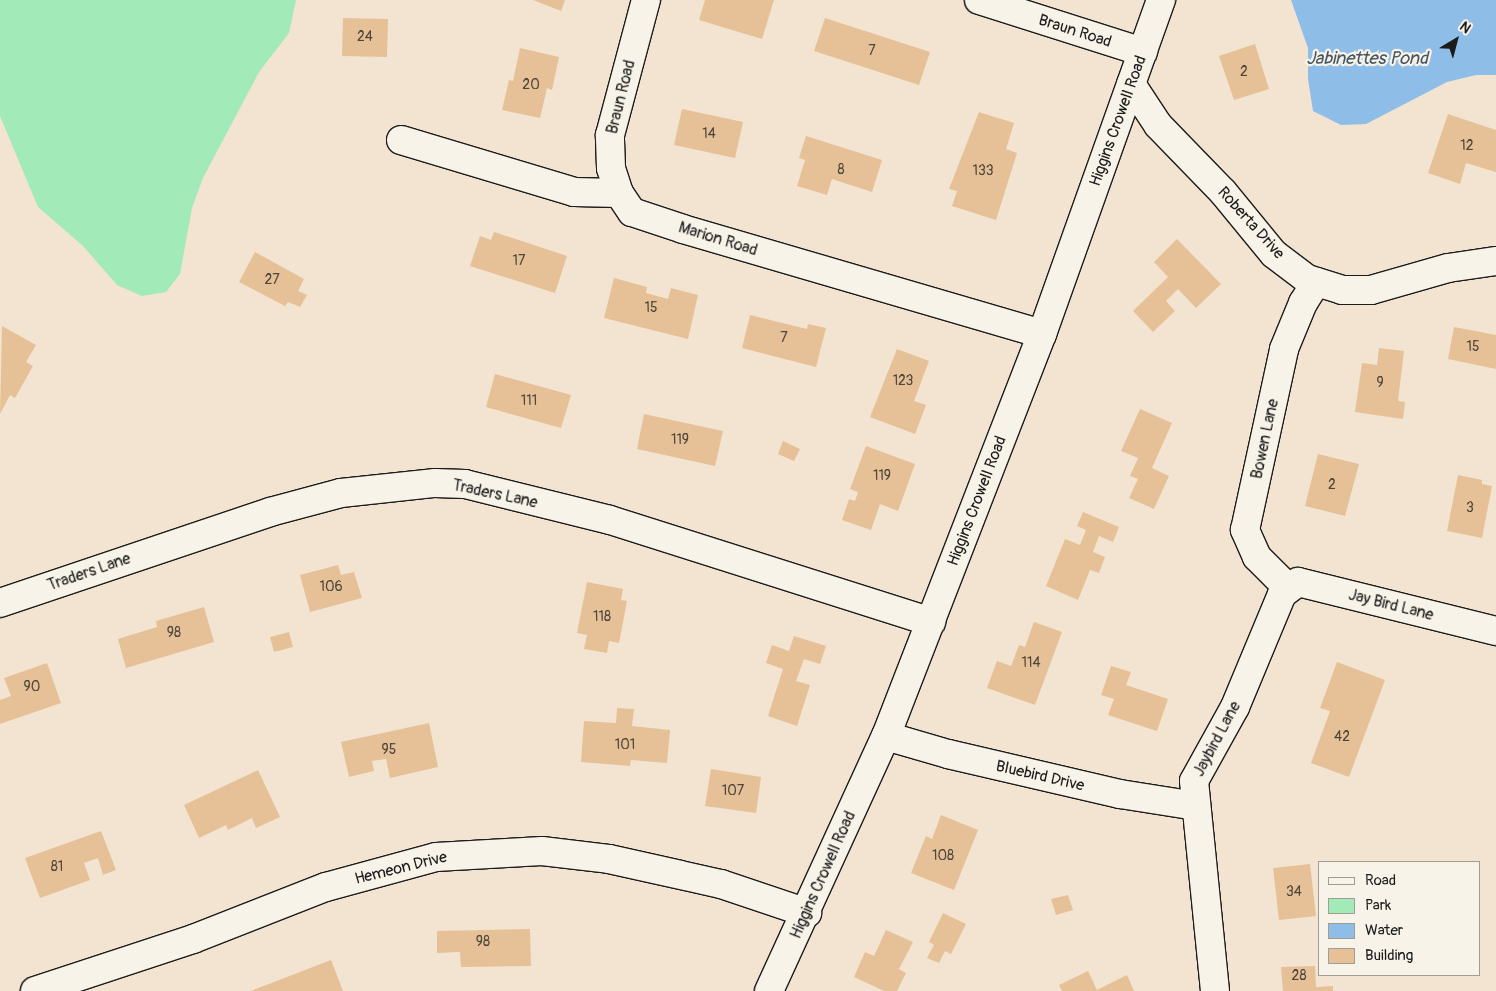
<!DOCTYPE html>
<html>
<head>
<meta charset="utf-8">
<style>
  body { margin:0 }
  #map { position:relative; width:1496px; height:991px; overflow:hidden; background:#f2e4d0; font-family:Pangolin,sans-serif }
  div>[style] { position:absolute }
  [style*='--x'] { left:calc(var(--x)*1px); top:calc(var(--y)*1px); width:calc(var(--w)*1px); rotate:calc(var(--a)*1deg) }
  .green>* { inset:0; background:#a2eab7 }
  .water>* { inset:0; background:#8ebde8 }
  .building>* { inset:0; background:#e6c197 }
  .roads { filter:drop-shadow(1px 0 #1c1c1c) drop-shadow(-1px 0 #1c1c1c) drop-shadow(0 1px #1c1c1c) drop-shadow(0 -1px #1c1c1c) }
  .minor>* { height:28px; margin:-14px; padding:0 14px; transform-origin:14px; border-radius:14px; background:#f7f3e8 }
  .major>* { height:28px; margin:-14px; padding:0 14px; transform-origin:14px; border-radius:14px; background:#f7f3e8 }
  span { translate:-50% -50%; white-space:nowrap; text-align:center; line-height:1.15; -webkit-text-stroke:4.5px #f7f3e8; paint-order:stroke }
  .number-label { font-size:14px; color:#4e453b }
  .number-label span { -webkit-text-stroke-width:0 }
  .street-label { font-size:16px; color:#1c1c1c }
  .water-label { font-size:18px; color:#445463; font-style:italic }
  .legend { position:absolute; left:1318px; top:861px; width:162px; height:115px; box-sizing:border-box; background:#f7f3e8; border:1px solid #9f9d96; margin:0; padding:6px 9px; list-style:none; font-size:15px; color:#1c1c1c }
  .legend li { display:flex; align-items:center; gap:10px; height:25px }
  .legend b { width:25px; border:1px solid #9f9d96 }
  .north { position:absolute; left:1431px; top:15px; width:50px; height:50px; -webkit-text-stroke:4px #f7f3e8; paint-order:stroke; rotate:37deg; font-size:14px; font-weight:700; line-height:20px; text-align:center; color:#1c1c1c }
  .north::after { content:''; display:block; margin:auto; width:18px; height:22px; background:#1c1c1c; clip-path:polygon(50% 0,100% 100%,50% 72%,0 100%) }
</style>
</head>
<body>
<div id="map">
  <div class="green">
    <i style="clip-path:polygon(0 0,296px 0,289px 33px,259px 72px,203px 178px,192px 208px,180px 274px,166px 292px,142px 296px,117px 285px,83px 246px,38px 207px,0 116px)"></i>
  </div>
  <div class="water">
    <i style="clip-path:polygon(1291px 0,1496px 0,1496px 75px,1476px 75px,1447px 82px,1366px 124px,1341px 125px,1313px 111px,1308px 79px,1308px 48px)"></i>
  </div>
  <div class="building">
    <i style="clip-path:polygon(533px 0,565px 0,561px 11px)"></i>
    <i style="clip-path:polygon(705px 0,774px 0,762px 39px,699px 20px)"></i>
    <i style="clip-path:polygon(343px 18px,388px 19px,387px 57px,342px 56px)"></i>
    <i style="clip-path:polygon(825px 18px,930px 52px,919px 85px,814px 51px)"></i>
    <i style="clip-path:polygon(1255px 44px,1269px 89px,1234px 100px,1219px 56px)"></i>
    <i style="clip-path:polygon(520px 48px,559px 57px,552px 90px,547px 88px,540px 118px,502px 110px,509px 80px,513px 81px)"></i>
    <i style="clip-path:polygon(682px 109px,743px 122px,735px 158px,674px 145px)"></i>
    <i style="clip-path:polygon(979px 112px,1014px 123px,1006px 149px,1017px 153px,996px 220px,952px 206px,957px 191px,949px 189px)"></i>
    <i style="clip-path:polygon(1448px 114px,1496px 130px,1496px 172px,1466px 163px,1460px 184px,1428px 173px)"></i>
    <i style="clip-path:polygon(806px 136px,882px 160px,872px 192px,832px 179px,827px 195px,797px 186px,805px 160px,799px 158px)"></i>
    <i style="clip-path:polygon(494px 232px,567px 256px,555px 293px,470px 266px,480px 236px,491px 240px)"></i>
    <i style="clip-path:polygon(1177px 239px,1221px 284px,1196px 308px,1178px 289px,1166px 301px,1175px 311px,1153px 332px,1133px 311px,1168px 277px,1154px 262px)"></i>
    <i style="clip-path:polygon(255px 252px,304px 279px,298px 291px,307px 295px,300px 307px,288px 302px,285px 306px,239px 282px)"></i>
    <i style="clip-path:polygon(614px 278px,647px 287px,646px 293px,668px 299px,671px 288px,698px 295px,688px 339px,604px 318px)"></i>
    <i style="clip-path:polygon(750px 315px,807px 329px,808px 324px,826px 328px,816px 367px,742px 348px)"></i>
    <i style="clip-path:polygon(2px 326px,36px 345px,26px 362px,33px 366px,15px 398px,10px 395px,0 414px)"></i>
    <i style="clip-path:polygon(1454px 327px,1496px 335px,1496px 369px,1448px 359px)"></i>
    <i style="clip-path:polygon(1379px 348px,1404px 351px,1398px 401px,1405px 402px,1403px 419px,1355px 412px,1362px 363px,1377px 365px)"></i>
    <i style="clip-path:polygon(897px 349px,929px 361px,914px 401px,926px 405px,915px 434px,870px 417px)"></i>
    <i style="clip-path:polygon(495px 374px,571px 395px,561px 428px,486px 407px)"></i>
    <i style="clip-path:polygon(1140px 409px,1172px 423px,1152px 468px,1169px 476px,1154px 509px,1129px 498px,1138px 479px,1130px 476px,1138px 458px,1121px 451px)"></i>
    <i style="clip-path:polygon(644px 414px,723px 431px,715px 466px,637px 449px)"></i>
    <i style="clip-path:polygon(783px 441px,800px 449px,794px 461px,778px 454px)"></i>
    <i style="clip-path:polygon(866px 446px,915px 464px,898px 511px,880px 504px,871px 530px,842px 520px,849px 499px,855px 501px,858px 492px,850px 489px)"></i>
    <i style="clip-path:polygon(1318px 454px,1359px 464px,1345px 516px,1305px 506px)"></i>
    <i style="clip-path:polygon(1458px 475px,1482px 480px,1482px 484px,1492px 486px,1482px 538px,1447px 531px)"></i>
    <i style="clip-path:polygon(1083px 512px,1119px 527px,1113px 542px,1099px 536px,1093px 552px,1105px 557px,1099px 573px,1090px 570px,1078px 600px,1046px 586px,1065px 539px,1080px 545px,1086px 530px,1077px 526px)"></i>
    <i style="clip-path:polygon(338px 565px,341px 575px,354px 572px,362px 598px,310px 612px,300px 575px)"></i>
    <i style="clip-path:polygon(587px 582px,623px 589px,621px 600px,627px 601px,619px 643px,609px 641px,607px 653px,584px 649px,587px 635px,577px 633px)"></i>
    <i style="clip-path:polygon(204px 607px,214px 642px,126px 668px,118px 639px,157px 627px,156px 621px)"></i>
    <i style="clip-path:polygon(1034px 622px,1062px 632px,1035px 705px,987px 688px,997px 661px,1011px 666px,1019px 645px,1025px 647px)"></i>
    <i style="clip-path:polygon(289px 632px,293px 647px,274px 652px,270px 637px)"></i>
    <i style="clip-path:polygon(794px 636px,826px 646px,820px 664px,804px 659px,796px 681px,810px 685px,797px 726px,768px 716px,783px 669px,766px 663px,772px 645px,789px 651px)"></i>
    <i style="clip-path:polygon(1337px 662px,1385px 680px,1349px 777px,1311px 763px,1330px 711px,1320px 708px)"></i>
    <i style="clip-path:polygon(47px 663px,61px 703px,0 724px,0 700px,11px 696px,4px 678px)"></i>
    <i style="clip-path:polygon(1111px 666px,1131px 672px,1126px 685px,1168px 699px,1157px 731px,1108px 715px,1114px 699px,1101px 695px)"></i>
    <i style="clip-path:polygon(617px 708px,634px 709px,632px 726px,670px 730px,667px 763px,631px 760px,630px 766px,581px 762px,584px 721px,616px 723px)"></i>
    <i style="clip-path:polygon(429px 723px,438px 767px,390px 778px,386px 759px,372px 761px,374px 771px,349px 777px,341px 742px)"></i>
    <i style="clip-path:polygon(711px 769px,761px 777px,756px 813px,705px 806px)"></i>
    <i style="clip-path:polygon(258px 770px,280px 817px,256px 828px,252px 818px,228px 830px,226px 825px,199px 838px,184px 805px)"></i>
    <i style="clip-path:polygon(941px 815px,978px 830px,954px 890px,911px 873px,926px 836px,932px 839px)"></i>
    <i style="clip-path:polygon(101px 831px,116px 870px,103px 875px,98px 858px,84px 863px,90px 880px,40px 898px,25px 858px)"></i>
    <i style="clip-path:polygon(1310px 864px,1316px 916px,1279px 920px,1273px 868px)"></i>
    <i style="clip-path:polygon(1068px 895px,1073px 910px,1056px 915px,1051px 899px)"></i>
    <i style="clip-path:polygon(943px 913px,966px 924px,951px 954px,945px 951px,939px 963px,927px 958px,934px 945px,929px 942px)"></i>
    <i style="clip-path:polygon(530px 929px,531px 966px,461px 967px,460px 952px,437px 953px,437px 931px)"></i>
    <i style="clip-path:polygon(886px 930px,913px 942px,899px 969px,906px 973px,897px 991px,884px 991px,854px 977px,865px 952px,874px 956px)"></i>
    <i style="clip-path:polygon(331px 960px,343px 991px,251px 991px)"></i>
    <i style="clip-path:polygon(1315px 966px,1316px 987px,1333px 986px,1333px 991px,1283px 991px,1281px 967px)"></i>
    <i style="clip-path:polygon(1088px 971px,1097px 990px,1127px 975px,1134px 991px,1062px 991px,1059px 985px)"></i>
  </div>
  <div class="roads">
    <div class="minor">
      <i style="--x:979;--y:0;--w:172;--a:17.6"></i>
      <i style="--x:1131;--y:84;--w:49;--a:56.6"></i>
      <i style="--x:1158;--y:125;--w:93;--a:45.9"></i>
      <i style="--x:1223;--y:192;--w:80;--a:50.6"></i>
      <i style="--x:1274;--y:254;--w:41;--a:37.1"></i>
      <i style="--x:1307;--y:279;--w:37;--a:17"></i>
      <i style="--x:1342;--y:290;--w:29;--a:0"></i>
      <i style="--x:1371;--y:290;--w:80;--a:-15.9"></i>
      <i style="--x:1448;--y:268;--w:49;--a:-8.3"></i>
      <i style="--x:401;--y:140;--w:181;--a:16.7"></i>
      <i style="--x:574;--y:192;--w:45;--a:1.3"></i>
      <i style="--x:619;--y:193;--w:23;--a:56"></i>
      <i style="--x:632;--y:212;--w:54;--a:18.4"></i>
      <i style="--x:683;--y:229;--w:374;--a:16.3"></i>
      <i style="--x:619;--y:193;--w:26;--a:-108"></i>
      <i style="--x:611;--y:168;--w:33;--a:-92"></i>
      <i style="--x:610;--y:135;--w:140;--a:-75.1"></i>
      <i style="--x:1288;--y:588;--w:44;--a:-135"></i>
      <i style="--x:1257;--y:557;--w:30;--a:-114"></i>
      <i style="--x:1245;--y:530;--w:185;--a:-77.8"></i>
      <i style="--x:1284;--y:349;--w:50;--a:-67.6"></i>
      <i style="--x:1303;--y:303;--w:25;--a:-58"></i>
      <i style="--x:0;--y:603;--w:285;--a:-18.6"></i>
      <i style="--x:270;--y:512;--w:73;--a:-15"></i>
      <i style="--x:341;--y:493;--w:95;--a:-6.1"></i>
      <i style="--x:435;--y:483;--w:30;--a:2"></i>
      <i style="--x:465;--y:484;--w:149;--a:13.9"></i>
      <i style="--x:610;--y:520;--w:337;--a:17.6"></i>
      <i style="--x:886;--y:736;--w:65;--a:16.2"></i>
      <i style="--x:948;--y:754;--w:177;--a:13.1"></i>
      <i style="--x:1120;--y:794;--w:77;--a:9"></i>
      <i style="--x:35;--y:991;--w:166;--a:-18.2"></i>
      <i style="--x:193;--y:939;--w:143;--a:-21.4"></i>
      <i style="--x:326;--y:887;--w:114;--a:-15.3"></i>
      <i style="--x:436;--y:857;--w:106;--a:-3.2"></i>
      <i style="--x:542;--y:851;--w:67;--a:6.8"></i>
      <i style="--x:609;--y:859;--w:115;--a:12.6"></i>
      <i style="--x:721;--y:884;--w:91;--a:18.6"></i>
      <i style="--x:1215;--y:991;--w:211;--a:-95.7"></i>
      <i style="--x:1194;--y:781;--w:85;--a:-61"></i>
      <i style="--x:1235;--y:707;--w:122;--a:-67.4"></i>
      <i style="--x:1282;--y:594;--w:20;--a:-37"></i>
      <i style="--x:1298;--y:582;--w:204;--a:13.9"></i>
    </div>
    <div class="major">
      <i style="--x:769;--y:991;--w:281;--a:-65.4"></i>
      <i style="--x:886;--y:736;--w:431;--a:-68.8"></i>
      <i style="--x:1042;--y:334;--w:355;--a:-70.4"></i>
    </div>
  </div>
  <div class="number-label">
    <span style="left:365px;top:37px">24</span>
    <span style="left:872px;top:51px">7</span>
    <span style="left:1244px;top:72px">2</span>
    <span style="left:531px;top:85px">20</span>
    <span style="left:709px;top:134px">14</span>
    <span style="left:1467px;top:146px">12</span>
    <span style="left:841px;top:170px">8</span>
    <span style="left:983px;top:171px">133</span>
    <span style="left:519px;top:261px">17</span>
    <span style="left:272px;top:280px">27</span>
    <span style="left:651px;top:308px">15</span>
    <span style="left:784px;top:338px">7</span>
    <span style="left:1473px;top:347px">15</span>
    <span style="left:903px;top:381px">123</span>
    <span style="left:1380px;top:383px">9</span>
    <span style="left:529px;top:401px">111</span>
    <span style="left:680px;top:440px">119</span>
    <span style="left:882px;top:476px">119</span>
    <span style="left:1332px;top:485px">2</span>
    <span style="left:1470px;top:508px">3</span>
    <span style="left:331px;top:587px">106</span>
    <span style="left:602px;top:617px">118</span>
    <span style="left:174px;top:633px">98</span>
    <span style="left:1031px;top:663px">114</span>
    <span style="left:32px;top:687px">90</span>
    <span style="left:1342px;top:737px">42</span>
    <span style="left:625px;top:745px">101</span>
    <span style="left:389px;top:750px">95</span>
    <span style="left:733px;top:791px">107</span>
    <span style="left:943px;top:856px">108</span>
    <span style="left:57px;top:867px">81</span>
    <span style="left:1294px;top:892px">34</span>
    <span style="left:483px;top:942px">98</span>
    <span style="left:1299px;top:976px">28</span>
  </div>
  <div class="street-label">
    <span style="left:1075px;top:31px;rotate:18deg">Braun Road</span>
    <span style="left:621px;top:97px;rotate:-76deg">Braun Road</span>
    <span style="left:1118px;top:121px;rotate:-70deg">Higgins Crowell Road</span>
    <span style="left:1251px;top:223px;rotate:48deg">Roberta Drive</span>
    <span style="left:718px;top:239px;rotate:17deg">Marion Road</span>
    <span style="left:1265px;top:439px;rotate:-78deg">Bowen Lane</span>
    <span style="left:495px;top:494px;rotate:12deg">Traders Lane</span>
    <span style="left:977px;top:501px;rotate:-69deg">Higgins Crowell Road</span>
    <span style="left:89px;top:572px;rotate:-19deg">Traders Lane</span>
    <span style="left:1391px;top:605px;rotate:14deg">Jay Bird Lane</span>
    <span style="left:1217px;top:739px;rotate:-62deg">Jaybird Lane</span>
    <span style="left:1040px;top:776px;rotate:13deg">Bluebird Drive</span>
    <span style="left:401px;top:868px;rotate:-14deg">Hemeon Drive</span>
    <span style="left:823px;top:875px;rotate:-66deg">Higgins Crowell Road</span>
  </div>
  <div class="water-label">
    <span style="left:1367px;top:59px">Jabinettes Pond</span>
  </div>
  <ul class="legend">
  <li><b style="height:6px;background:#f7f3e8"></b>Road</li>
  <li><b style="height:14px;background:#a2eab7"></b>Park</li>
  <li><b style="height:14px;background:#8ebde8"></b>Water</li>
  <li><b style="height:14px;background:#e6c197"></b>Building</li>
  </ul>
  <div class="north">N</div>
</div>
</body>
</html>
